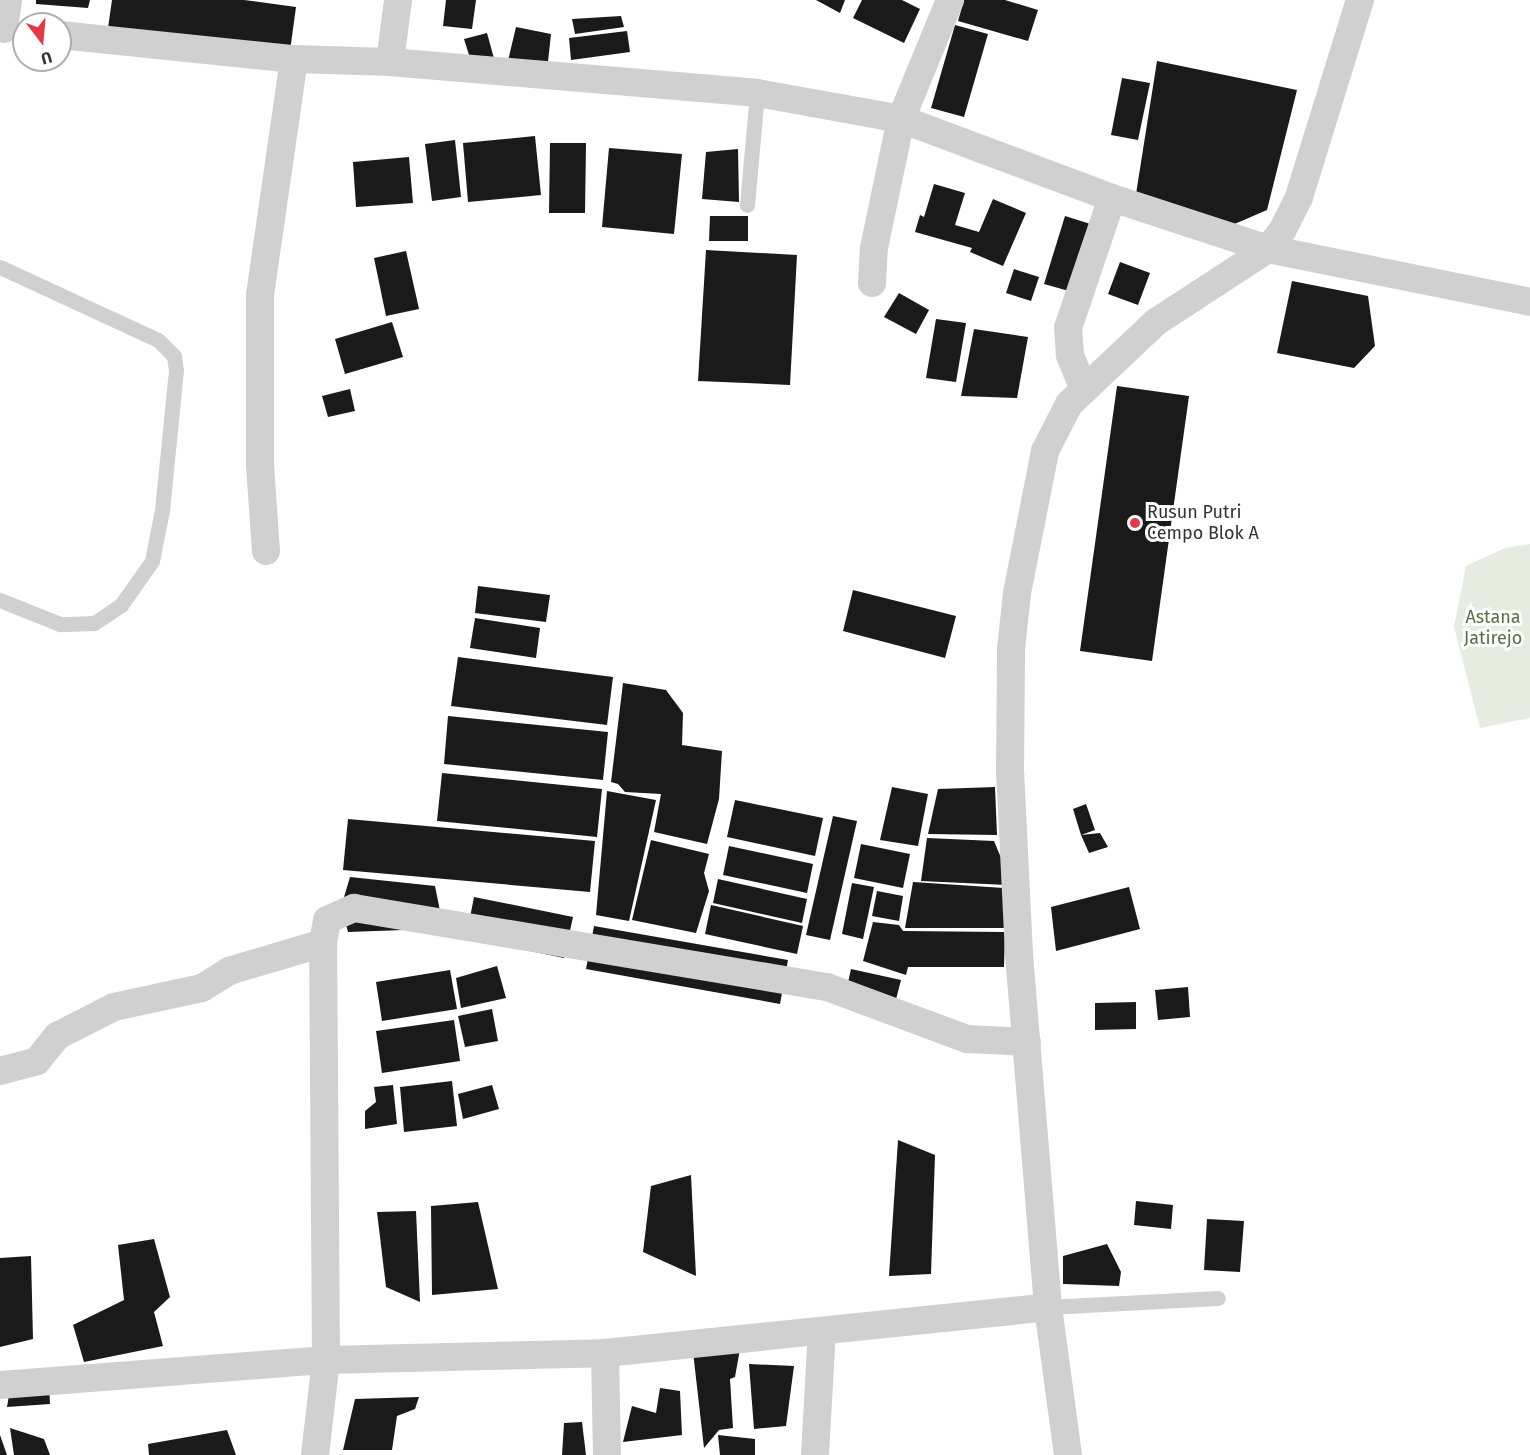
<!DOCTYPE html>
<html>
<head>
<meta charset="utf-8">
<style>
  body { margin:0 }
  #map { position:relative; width:1530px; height:1455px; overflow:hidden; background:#fff; font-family:"Fira Sans",sans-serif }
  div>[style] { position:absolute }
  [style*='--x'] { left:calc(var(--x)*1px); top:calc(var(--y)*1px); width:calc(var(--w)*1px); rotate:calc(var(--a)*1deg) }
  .green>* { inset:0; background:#e6ecdf }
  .building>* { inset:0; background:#1a1a1a }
  .service>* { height:15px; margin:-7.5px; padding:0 7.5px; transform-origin:7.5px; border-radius:7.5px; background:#d0d0d0 }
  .minor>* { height:28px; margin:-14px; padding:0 14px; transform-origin:14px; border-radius:14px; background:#d0d0d0 }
  .dots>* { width:16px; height:16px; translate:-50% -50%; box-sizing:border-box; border:3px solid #fff; border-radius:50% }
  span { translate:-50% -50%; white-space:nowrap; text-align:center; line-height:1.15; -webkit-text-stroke:6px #fff; paint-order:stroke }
  .poi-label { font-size:18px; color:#333 }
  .left { translate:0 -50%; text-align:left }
  .park-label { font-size:18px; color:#56703f }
  .north { position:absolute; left:12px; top:12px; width:60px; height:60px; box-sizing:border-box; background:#fff; border:2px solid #adadad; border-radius:50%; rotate:164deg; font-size:16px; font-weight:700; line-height:24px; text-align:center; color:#333 }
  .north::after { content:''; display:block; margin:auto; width:21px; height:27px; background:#e63946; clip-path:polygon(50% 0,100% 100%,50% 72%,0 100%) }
</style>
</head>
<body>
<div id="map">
  <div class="green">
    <i style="clip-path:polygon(1530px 544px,1530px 718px,1480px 728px,1454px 627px,1466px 566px,1505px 548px)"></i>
  </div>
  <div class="building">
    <i style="clip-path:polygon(36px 0,90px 0,88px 8px,36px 4px)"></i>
    <i style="clip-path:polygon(112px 0,244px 0,296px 7px,290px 51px,108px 28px)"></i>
    <i style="clip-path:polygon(446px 0,476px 0,472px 29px,443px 26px)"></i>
    <i style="clip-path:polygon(816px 0,845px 0,840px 13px)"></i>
    <i style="clip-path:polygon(862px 0,902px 0,920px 9px,904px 43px,853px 18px)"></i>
    <i style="clip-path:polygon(964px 0,1005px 0,1038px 10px,1028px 41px,958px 21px)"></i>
    <i style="clip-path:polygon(621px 16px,624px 27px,575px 34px,572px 19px)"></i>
    <i style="clip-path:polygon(955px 25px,988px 34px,964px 117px,931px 108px)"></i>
    <i style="clip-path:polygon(516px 27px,551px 34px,547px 71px,507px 65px)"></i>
    <i style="clip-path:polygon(627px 31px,630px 52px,571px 60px,569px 38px)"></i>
    <i style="clip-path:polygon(487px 33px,495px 62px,473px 68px,464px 39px)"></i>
    <i style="clip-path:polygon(1157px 61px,1297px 90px,1267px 210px,1223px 229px,1136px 194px)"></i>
    <i style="clip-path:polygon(1122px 78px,1150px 83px,1138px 140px,1111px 135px)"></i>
    <i style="clip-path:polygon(535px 136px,541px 195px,468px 202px,463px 143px)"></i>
    <i style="clip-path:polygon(455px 140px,461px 197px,432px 201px,425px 144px)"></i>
    <i style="clip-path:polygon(550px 143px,586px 143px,585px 213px,549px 213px)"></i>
    <i style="clip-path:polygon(609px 148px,682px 154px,674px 234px,602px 227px)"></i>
    <i style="clip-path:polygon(738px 149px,739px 202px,702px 199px,706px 152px)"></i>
    <i style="clip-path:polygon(409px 157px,413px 203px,356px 207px,353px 162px)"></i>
    <i style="clip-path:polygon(934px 184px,965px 193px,955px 225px,979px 232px,993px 199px,1026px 213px,1003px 266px,970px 252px,972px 248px,915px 232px,920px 215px,924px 217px)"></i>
    <i style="clip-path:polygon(710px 216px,748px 216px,748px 241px,709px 241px)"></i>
    <i style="clip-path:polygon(1065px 216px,1097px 226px,1076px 293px,1044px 284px)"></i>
    <i style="clip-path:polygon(706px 250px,797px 255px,790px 385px,698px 381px)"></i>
    <i style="clip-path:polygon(406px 251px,419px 309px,386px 316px,374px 258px)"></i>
    <i style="clip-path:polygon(1120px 262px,1150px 273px,1138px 305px,1108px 294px)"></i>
    <i style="clip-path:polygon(1014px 269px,1039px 277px,1031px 301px,1006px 293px)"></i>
    <i style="clip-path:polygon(1292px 281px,1368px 296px,1375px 346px,1354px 368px,1277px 353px)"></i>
    <i style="clip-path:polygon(899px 293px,929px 310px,916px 334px,884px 317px)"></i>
    <i style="clip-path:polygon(936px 319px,966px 323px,956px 382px,926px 378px)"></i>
    <i style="clip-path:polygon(392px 322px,403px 357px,345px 374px,335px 339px)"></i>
    <i style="clip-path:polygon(974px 329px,1028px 337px,1017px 398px,961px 396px)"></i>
    <i style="clip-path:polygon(1117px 386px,1189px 396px,1152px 661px,1080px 651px)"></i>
    <i style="clip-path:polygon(350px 389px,355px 411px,328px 417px,322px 396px)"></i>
    <i style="clip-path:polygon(478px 586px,550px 595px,546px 622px,475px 613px)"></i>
    <i style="clip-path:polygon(853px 590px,956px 616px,945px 658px,843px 631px)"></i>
    <i style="clip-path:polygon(475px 618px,540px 628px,536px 658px,470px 648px)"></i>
    <i style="clip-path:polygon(458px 657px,613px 677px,607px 725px,451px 706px)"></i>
    <i style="clip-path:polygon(623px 683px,666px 690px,683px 713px,682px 745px,722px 751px,719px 799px,707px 844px,654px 832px,661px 794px,625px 792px,618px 784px,611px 782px)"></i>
    <i style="clip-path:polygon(448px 716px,608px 732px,603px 780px,444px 764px)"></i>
    <i style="clip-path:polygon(442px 773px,602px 789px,597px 837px,437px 821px)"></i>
    <i style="clip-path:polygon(892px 787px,928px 794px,918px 846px,880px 840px)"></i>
    <i style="clip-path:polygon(995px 787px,997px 835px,928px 834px,938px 789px)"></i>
    <i style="clip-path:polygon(607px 791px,656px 800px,629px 921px,596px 915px)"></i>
    <i style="clip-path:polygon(735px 800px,823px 818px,815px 856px,727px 837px)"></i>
    <i style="clip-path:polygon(1086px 804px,1095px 830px,1081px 835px,1100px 833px,1108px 847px,1089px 853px,1081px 835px,1073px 809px)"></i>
    <i style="clip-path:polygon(833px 816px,857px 821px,830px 940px,806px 935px)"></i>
    <i style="clip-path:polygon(348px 819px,595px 841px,590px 892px,343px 870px)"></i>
    <i style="clip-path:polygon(927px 838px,994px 841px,1004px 865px,1007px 885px,921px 881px)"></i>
    <i style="clip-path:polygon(651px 840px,709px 854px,704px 873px,709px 891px,696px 933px,632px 920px)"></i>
    <i style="clip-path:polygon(861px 844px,910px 854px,903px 888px,854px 878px)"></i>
    <i style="clip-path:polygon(729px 846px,813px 864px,807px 893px,723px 875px)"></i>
    <i style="clip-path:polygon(350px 877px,435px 886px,440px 911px,432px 929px,348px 932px,341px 907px)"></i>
    <i style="clip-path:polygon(718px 879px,807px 899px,802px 923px,713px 903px)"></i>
    <i style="clip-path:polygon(913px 882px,1004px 888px,1004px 928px,905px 928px)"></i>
    <i style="clip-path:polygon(852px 883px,874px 887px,863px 939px,842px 934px)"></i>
    <i style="clip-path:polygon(1129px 887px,1140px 929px,1056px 951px,1051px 907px)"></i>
    <i style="clip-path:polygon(877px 891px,903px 896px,899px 921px,872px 916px)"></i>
    <i style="clip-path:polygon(474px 897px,573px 917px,564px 958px,466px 938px)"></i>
    <i style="clip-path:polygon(711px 905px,803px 926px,797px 954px,705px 934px)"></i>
    <i style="clip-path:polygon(873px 922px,899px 925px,903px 931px,1005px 932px,1004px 967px,908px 967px,906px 975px,863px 961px)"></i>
    <i style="clip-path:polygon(594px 926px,788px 960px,780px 1004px,586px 969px)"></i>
    <i style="clip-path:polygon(497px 966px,506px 998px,461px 1008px,456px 978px)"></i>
    <i style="clip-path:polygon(851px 969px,901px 980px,894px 1007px,845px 996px)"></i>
    <i style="clip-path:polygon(450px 970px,457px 1009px,382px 1021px,376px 982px)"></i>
    <i style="clip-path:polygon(1188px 987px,1190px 1017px,1158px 1020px,1155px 990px)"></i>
    <i style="clip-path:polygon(1136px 1002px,1136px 1029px,1095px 1030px,1095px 1003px)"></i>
    <i style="clip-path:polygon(492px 1009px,498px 1041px,465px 1047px,458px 1016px)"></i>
    <i style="clip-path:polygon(454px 1020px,460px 1061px,382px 1073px,376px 1031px)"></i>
    <i style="clip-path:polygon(452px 1081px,457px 1126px,404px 1132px,400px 1087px)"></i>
    <i style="clip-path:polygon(393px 1085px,397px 1124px,365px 1129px,365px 1111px,376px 1102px,374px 1087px)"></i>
    <i style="clip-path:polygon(492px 1085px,499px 1109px,463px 1119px,458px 1094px)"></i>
    <i style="clip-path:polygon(898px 1140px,935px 1155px,931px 1274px,889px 1276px)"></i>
    <i style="clip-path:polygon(691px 1175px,696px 1276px,643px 1252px,651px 1186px)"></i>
    <i style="clip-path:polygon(1136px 1201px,1173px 1205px,1171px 1229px,1134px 1225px)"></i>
    <i style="clip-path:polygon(478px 1202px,498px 1289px,432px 1295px,431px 1206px)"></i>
    <i style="clip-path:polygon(416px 1211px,420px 1302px,386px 1287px,377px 1212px)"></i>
    <i style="clip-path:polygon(1207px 1219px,1244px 1221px,1240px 1272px,1204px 1270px)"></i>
    <i style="clip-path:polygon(154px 1239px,170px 1297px,154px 1312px,163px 1346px,84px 1362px,73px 1325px,124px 1300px,118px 1245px)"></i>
    <i style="clip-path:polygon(1107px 1244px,1121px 1272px,1119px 1286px,1063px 1284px,1063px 1256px)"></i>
    <i style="clip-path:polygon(31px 1256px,33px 1339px,0 1347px,0 1258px)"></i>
    <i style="clip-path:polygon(740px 1349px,735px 1377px,730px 1379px,733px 1428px,719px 1430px,704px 1448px,693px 1352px)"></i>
    <i style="clip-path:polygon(749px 1364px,794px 1366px,786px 1426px,754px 1429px)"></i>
    <i style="clip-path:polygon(49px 1386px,50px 1404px,7px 1407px,9px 1395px)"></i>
    <i style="clip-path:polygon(660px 1388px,680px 1391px,682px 1435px,623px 1442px,632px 1406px,656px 1413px)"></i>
    <i style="clip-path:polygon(419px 1397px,415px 1409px,397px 1416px,392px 1450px,343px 1450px,355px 1399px)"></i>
    <i style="clip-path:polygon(582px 1422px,586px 1455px,562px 1455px,564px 1423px)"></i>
    <i style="clip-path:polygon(10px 1428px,44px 1439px,50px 1455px,14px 1455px)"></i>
    <i style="clip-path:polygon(227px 1430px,236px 1455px,149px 1455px,148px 1444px)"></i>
    <i style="clip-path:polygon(0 1435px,7px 1455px,0 1455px)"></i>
    <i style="clip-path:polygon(718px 1435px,755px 1439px,755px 1455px,720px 1455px)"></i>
  </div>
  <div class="service">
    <i style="--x:747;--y:205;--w:112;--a:-84.9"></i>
    <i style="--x:0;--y:267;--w:174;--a:24.8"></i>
    <i style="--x:158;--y:340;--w:23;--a:45"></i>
    <i style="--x:174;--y:356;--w:14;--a:82"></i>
    <i style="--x:176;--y:370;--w:141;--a:95.7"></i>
    <i style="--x:162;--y:510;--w:52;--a:101.1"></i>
    <i style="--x:152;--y:561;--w:54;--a:125.2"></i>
    <i style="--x:121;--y:605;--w:32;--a:146"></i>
    <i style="--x:94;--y:623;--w:34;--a:178"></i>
    <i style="--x:60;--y:624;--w:65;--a:-158.2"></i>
    <i style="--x:1048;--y:1307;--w:170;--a:-3"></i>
  </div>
  <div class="minor">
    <i style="--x:4;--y:29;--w:29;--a:-82"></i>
    <i style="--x:60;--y:35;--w:235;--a:5.9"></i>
    <i style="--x:294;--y:59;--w:96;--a:1.8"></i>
    <i style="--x:390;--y:62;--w:368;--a:4.8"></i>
    <i style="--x:757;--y:93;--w:146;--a:10.2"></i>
    <i style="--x:901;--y:119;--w:225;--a:20.5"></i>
    <i style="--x:1112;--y:198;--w:164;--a:18.1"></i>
    <i style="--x:1268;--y:249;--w:267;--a:11.4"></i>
    <i style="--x:390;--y:62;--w:63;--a:-82.6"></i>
    <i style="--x:872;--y:283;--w:35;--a:-87"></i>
    <i style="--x:874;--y:248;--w:132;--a:-78.2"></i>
    <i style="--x:901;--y:119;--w:129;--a:-67.6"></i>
    <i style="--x:1084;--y:390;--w:38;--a:-112"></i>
    <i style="--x:1070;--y:355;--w:27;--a:-94"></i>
    <i style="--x:1068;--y:328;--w:137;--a:-71.3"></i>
    <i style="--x:266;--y:551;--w:86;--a:-94"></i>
    <i style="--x:260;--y:465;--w:170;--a:-90"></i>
    <i style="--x:260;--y:295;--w:238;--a:-81.8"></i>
    <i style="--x:0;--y:1071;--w:38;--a:-15"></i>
    <i style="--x:37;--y:1061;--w:32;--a:-51"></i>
    <i style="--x:57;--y:1036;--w:64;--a:-27"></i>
    <i style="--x:114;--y:1007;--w:90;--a:-12.2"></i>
    <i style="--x:202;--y:988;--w:32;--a:-32"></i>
    <i style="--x:229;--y:971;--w:98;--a:-16.6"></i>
    <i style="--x:605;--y:1353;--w:102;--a:88.9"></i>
    <i style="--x:0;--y:1385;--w:327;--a:-4.4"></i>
    <i style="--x:326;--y:1360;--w:279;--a:-1.4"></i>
    <i style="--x:605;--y:1353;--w:445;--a:-5.9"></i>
    <i style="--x:315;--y:1455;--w:96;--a:-83.4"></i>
    <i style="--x:326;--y:1360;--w:417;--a:-90.4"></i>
    <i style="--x:323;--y:943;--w:23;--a:-80"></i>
    <i style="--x:327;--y:920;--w:30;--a:-24"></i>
    <i style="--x:354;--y:908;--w:480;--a:9.5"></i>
    <i style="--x:827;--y:987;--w:149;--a:20.4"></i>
    <i style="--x:967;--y:1039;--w:60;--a:2.9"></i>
    <i style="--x:815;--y:1455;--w:124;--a:-86.8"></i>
    <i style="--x:1068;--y:1455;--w:149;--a:-97.7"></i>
    <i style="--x:1048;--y:1307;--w:354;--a:-94.7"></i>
    <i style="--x:1019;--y:954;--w:182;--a:-92.8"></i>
    <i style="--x:1010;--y:772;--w:123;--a:-89.5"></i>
    <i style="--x:1011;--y:649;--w:56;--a:-83.9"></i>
    <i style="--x:1017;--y:593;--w:145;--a:-78.8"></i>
    <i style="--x:1045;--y:451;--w:53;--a:-62.9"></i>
    <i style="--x:1069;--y:404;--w:120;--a:-43.3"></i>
    <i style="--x:1156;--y:322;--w:134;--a:-33.1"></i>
    <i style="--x:1268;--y:249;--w:23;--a:-52"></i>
    <i style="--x:1282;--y:231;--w:38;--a:-63"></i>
    <i style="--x:1299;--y:197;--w:206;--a:-72.8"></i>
  </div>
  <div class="dots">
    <i style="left:1135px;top:523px;background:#e63946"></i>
  </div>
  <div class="poi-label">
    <span class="left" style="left:1147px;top:523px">Rusun Putri<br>Cempo Blok A</span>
  </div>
  <div class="park-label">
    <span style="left:1493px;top:628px">Astana<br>Jatirejo</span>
  </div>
  <div class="north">U</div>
</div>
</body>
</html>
